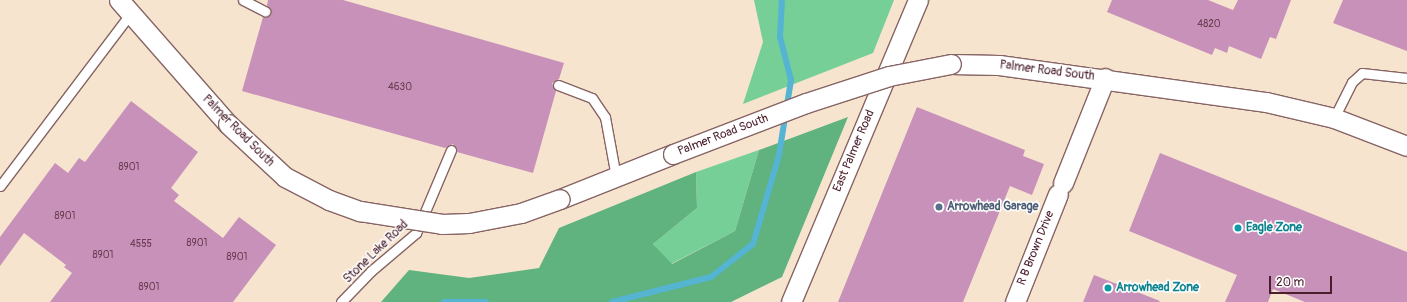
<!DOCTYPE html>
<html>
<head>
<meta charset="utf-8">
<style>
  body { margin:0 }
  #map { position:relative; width:1407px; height:302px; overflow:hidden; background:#f7e4cf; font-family:Pangolin,sans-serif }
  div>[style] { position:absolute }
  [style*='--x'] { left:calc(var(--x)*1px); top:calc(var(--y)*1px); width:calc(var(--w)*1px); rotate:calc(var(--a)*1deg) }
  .green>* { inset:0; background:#75cf96 }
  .forest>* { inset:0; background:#60b27f }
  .stream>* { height:6px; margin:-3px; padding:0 3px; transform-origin:3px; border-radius:3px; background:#54b4d2 }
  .building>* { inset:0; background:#c791b9 }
  .roads { filter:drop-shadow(1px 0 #876464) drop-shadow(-1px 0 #876464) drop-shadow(0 1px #876464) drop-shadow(0 -1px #876464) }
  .service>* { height:9px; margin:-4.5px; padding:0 4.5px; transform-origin:4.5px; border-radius:4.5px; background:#fff }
  .minor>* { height:19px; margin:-9.5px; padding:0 9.5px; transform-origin:9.5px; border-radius:9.5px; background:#fff }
  .bridges { filter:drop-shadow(1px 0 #876464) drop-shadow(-1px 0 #876464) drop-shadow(0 1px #876464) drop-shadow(0 -1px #876464) }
  .minor-bridge>* { height:19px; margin:-9.5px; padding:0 9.5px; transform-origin:9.5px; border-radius:9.5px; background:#fff }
  .dots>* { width:11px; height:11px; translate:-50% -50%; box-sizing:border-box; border:2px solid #fff; border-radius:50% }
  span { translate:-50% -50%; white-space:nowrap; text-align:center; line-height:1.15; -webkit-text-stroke:3px #fff; paint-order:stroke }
  .number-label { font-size:10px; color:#693c4e }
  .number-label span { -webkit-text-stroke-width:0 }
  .street-label { font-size:12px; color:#4a1f2b }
  .service-label { font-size:12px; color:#4e5e75; font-weight:700 }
  .left { translate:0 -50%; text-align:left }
  .culture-label { font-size:12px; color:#0d838f; font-weight:700 }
  .scale { position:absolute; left:1269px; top:276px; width:63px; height:18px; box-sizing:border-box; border:2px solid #4a1f2b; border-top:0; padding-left:5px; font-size:12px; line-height:14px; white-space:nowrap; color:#4a1f2b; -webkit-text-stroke:3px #fff; paint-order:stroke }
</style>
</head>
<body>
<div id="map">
  <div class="green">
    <i style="clip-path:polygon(754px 0,894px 0,873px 53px,743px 104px,763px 42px)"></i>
    <i style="clip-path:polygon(759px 150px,735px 231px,671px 264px,653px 244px,697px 208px,696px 172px)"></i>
  </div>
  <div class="forest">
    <i style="clip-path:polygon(848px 117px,782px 277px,731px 302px,381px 302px,409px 270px,469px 278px,539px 268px,559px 228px,696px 172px,697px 208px,653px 244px,672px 264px,735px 231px,759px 150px)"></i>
  </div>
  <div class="stream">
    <i style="--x:444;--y:302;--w:42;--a:0"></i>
    <i style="--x:612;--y:302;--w:102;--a:-14.2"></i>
    <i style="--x:711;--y:277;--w:53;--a:-38.2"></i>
    <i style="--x:753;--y:244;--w:93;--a:-73.7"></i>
    <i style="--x:779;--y:155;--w:76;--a:-80.9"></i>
    <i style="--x:791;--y:80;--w:44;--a:-104.3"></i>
    <i style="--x:780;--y:37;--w:37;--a:-87"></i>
  </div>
  <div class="building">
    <i style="clip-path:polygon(268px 0,343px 0,564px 63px,559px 79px,552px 83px,556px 91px,533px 173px,457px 152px,453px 144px,445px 148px,242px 91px,263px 17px,270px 13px,267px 5px)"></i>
    <i style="clip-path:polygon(1112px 0,1208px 0,1233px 10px,1238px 0,1291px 0,1276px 39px,1270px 37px,1261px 59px,1229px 46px,1227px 53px,1215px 48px,1212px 55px,1107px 12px)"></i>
    <i style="clip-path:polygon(1343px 0,1407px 0,1407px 51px,1333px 23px)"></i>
    <i style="clip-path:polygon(131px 101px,198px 152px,171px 188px,179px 195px,174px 201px,223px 238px,239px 217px,276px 245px,233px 302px,50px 302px,72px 273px,64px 267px,66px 265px,24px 233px,0 266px,0 237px,55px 163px,68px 173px,79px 158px,85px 162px)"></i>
    <i style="clip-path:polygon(917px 107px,1025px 150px,1023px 156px,1044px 164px,1032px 195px,1010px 186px,963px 302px,838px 302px)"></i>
    <i style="clip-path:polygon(1160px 153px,1407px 252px,1407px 302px,1305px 302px,1273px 289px,1268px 302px,1225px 302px,1237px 275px,1129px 231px)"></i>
    <i style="clip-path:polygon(1094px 275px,1160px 301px,1159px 302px,1083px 302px)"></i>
  </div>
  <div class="roads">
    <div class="service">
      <i style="--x:243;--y:0;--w:25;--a:27"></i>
      <i style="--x:558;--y:85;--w:36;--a:21"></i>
      <i style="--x:592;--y:98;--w:23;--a:56"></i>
      <i style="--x:605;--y:117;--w:61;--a:79.6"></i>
      <i style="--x:1334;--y:118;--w:40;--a:-63.4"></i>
      <i style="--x:1352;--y:82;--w:13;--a:-42"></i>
      <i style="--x:1362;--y:73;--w:45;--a:6.3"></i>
      <i style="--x:0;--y:186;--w:216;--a:-52.9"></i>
      <i style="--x:341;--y:302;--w:43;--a:-45.9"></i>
      <i style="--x:371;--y:271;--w:59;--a:-40.2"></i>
      <i style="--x:416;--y:233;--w:90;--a:-67.1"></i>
    </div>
    <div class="minor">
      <i style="--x:119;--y:0;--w:165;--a:48.7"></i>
      <i style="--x:951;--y:64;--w:48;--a:1.2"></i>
      <i style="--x:999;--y:65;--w:270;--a:7.9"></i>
      <i style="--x:1266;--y:102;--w:70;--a:13.2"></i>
      <i style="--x:1334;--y:118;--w:78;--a:21"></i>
      <i style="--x:1063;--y:183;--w:113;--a:-68.2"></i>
      <i style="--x:560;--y:199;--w:122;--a:-21.7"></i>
      <i style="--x:791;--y:302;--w:328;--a:-67.2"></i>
      <i style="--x:1015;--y:302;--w:116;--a:-68.3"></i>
    </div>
  </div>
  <div class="bridges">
    <div class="minor-bridge">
      <i style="--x:228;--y:124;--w:78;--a:42.9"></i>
      <i style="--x:285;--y:177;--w:50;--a:27.6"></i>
      <i style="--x:329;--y:200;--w:33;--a:20"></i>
      <i style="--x:360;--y:211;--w:83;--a:9"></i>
      <i style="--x:442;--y:224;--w:27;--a:-2"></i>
      <i style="--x:469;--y:223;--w:53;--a:-10.9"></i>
      <i style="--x:521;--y:213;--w:41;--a:-19.7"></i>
      <i style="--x:673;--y:154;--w:142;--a:-21"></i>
      <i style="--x:806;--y:103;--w:87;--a:-18"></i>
      <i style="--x:889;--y:76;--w:63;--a:-11"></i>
    </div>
  </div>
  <div class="dots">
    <i style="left:939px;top:207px;background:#5c6f8a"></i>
    <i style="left:1238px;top:228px;background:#0f9aa8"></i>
    <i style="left:1108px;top:288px;background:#0f9aa8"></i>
  </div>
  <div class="number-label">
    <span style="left:1209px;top:25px">4820</span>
    <span style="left:400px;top:88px">4630</span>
    <span style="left:129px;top:168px">8901</span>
    <span style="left:65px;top:217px">8901</span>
    <span style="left:197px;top:244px">8901</span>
    <span style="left:141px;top:245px">4555</span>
    <span style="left:103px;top:256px">8901</span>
    <span style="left:237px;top:258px">8901</span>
    <span style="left:149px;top:288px">8901</span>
  </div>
  <div class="street-label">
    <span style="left:1047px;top:71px;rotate:7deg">Palmer Road South</span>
    <span style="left:238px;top:131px;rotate:45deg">Palmer Road South</span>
    <span style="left:723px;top:135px;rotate:-21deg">Palmer Road South</span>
    <span style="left:854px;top:151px;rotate:-67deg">East Palmer Road</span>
    <span style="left:1036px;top:248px;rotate:-68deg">R B Brown Drive</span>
    <span style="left:376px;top:252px;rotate:-44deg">Stone Lake Road</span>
  </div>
  <div class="service-label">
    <span class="left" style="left:947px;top:207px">Arrowhead Garage</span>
  </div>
  <div class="culture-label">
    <span class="left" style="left:1246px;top:228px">Eagle Zone</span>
    <span class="left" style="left:1116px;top:288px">Arrowhead Zone</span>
  </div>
  <div class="scale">20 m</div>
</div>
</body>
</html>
